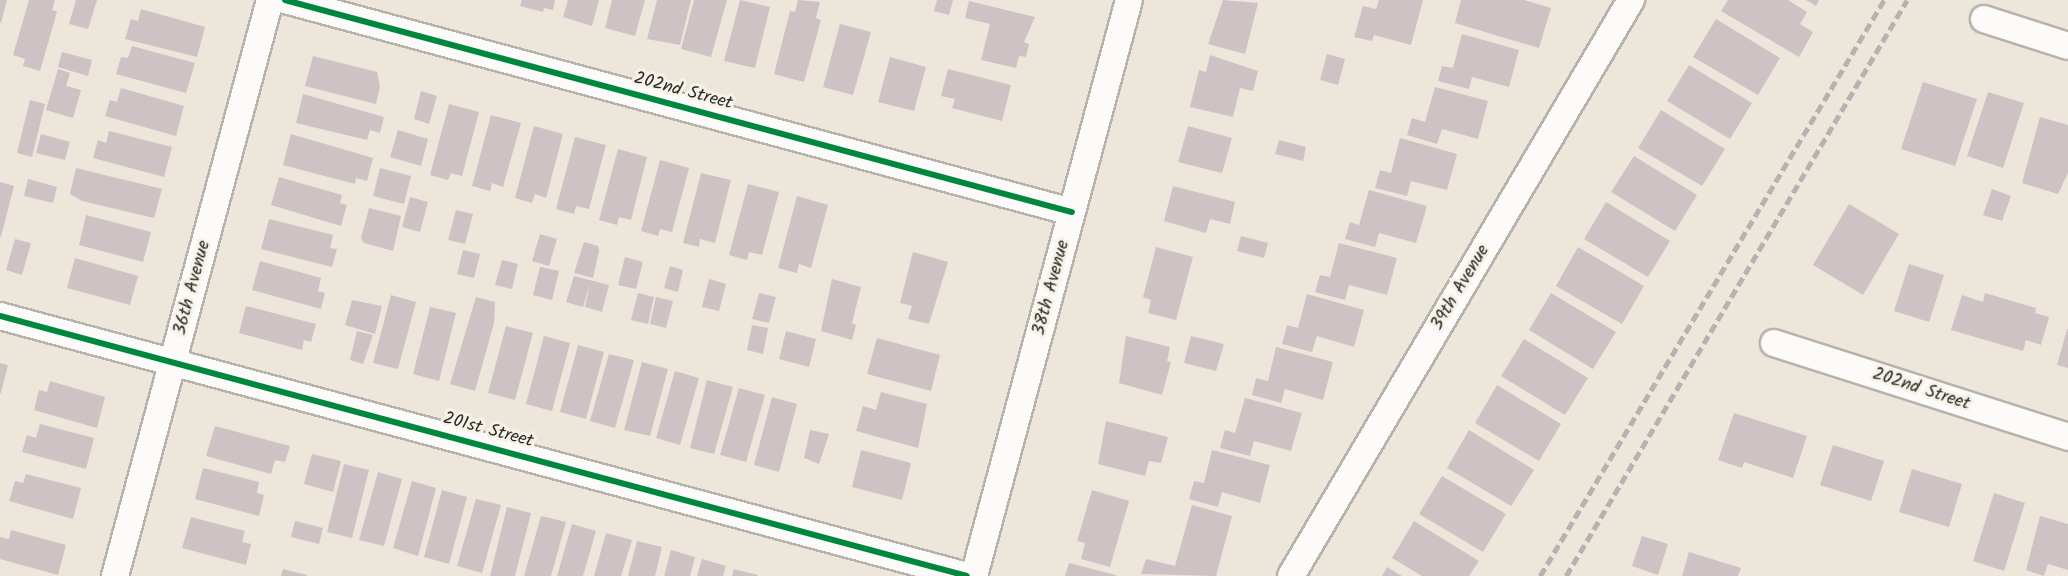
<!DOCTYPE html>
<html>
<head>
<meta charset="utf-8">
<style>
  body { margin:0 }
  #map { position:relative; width:2068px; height:576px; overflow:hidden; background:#ede6db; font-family:Kalam,sans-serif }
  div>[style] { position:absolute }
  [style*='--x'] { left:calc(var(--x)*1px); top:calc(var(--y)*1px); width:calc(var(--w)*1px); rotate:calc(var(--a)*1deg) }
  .building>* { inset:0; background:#cfc2c4 }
  .roads { filter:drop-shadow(2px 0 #b7b2ac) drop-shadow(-2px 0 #b7b2ac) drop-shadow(0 2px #b7b2ac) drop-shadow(0 -2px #b7b2ac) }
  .street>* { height:26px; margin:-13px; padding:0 13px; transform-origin:13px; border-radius:13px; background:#fcfbfa }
  .rail>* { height:4.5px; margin-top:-2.25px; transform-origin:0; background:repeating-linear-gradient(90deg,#b4b3b1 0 9px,transparent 0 13.5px) }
  .cycleway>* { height:6px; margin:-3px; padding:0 3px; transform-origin:3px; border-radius:3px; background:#00873e }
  span { translate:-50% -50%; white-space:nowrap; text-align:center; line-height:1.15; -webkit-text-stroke:6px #f7f3e8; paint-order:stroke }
  .street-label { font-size:18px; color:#2b2b2b }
</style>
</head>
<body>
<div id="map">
  <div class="building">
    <i style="clip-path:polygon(0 0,7px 0,1px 23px,0 22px)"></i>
    <i style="clip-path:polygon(29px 0,55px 0,52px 10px,57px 12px,40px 71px,23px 66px,25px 59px,13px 55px)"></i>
    <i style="clip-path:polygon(76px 0,97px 0,88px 29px,69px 24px)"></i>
    <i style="clip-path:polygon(522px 0,555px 0,553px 10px,544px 8px,543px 12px,520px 6px)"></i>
    <i style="clip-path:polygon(568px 0,599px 0,592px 26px,563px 17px)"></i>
    <i style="clip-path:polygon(612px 0,645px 0,635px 36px,605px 28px)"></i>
    <i style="clip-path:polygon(657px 0,691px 0,680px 45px,647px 39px)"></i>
    <i style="clip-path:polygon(694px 0,727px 0,711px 57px,681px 49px)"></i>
    <i style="clip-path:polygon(740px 0,770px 7px,755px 68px,724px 61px)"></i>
    <i style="clip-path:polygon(798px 0,820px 2px,816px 18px,821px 20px,804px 82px,774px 74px,790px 11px,795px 12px)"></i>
    <i style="clip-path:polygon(937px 0,953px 0,949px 15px,934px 11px)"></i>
    <i style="clip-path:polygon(1223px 0,1258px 3px,1245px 54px,1208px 44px)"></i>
    <i style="clip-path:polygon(1379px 0,1423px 0,1411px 45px,1374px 35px,1372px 41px,1354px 37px,1363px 6px,1376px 9px)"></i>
    <i style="clip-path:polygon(1461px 0,1524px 0,1551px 8px,1539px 48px,1455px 23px)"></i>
    <i style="clip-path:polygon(1728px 0,1788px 0,1807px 12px,1800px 24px,1813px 32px,1799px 57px,1721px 11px)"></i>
    <i style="clip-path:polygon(1806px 0,1819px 0,1816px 6px)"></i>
    <i style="clip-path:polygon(969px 1px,1035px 17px,1024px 42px,1029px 44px,1026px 57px,1019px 56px,1016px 68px,981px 60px,990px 24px,965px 18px)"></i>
    <i style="clip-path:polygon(141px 9px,205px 27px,197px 57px,125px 39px,131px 19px,138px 21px)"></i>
    <i style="clip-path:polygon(1716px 19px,1780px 58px,1758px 95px,1693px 57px)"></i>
    <i style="clip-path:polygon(840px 24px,871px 32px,853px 95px,823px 87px)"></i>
    <i style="clip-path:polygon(1462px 34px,1519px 50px,1509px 87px,1472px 77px,1469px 89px,1438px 81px,1442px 66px,1453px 68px)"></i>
    <i style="clip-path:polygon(132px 46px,195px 63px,186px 93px,116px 74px,121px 57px,128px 58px)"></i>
    <i style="clip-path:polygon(62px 52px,92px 60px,88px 76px,58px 67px)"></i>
    <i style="clip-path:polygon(1327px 54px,1345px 59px,1338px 85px,1320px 80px)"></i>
    <i style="clip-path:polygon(1210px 55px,1258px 71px,1253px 91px,1240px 88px,1233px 117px,1190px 107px,1199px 70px,1206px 72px)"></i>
    <i style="clip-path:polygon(313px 56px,377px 72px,380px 87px,376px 104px,305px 86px)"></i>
    <i style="clip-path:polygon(890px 57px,926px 67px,914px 111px,878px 102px)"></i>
    <i style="clip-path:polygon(1689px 65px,1752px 103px,1730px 139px,1667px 101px)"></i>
    <i style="clip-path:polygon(58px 69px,70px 73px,66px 86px,81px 90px,73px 118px,46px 110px)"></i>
    <i style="clip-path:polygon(948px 69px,1011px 85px,1002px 121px,952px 108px,955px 99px,941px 96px)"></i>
    <i style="clip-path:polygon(1923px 82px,1977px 99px,1955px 166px,1901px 149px)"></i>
    <i style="clip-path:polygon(1435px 87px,1488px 101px,1478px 139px,1442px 129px,1437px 144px,1407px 135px,1412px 118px,1425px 122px)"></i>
    <i style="clip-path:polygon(121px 88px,184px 106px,176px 136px,105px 116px,110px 100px,117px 102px)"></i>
    <i style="clip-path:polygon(421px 91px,437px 96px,429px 124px,414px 119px)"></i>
    <i style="clip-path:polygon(1988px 92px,2024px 103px,2003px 168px,1967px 156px)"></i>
    <i style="clip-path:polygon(303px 94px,384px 117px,380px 133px,370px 130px,367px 140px,296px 123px)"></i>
    <i style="clip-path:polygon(30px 100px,45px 104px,32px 157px,17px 153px)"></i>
    <i style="clip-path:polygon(449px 104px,479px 112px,462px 176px,451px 173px,448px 180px,430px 175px)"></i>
    <i style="clip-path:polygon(1661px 110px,1725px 149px,1702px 186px,1638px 148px)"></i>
    <i style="clip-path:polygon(491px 115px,521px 123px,503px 187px,492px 183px,490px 191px,472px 186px)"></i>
    <i style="clip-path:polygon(2040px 117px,2068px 125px,2068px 173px,2058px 194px,2022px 183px)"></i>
    <i style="clip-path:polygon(534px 126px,563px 134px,546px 198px,535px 194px,532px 203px,515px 198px)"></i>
    <i style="clip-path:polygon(1188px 126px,1232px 138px,1222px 173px,1178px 162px)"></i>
    <i style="clip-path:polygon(398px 130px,428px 139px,421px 166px,390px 157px)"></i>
    <i style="clip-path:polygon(109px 131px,172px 147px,164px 177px,93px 158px,98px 140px,106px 143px)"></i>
    <i style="clip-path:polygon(41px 134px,70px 142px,65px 160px,36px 153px)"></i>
    <i style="clip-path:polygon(291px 134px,373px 158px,367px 181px,356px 178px,355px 184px,283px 165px)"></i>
    <i style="clip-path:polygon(575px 137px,606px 145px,589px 209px,576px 206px,574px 214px,556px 209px)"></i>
    <i style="clip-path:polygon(1400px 138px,1457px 154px,1447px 190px,1411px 181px,1407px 196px,1375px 188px,1380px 170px,1391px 173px)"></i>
    <i style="clip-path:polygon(1279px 140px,1306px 147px,1303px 161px,1275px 154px)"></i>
    <i style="clip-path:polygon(618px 149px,647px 157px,631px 220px,619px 217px,617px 225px,599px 220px)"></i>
    <i style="clip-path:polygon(1634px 156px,1697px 195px,1675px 231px,1611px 192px)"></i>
    <i style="clip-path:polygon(660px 160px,689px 168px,672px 232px,660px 229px,658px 236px,641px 231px)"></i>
    <i style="clip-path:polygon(76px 168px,162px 189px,154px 218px,82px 201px,70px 194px)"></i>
    <i style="clip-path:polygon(380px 168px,411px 176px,404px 204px,373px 196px)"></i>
    <i style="clip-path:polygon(701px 173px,731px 180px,715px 243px,700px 239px,699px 247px,683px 243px)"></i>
    <i style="clip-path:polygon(279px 177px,342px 195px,340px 203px,347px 205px,341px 226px,271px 205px)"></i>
    <i style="clip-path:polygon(28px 179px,57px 187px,53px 203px,24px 196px)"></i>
    <i style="clip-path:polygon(0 182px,14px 186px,1px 237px,0 237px)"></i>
    <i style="clip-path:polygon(748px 184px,779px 192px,762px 255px,749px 252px,747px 260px,729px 255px)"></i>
    <i style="clip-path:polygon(1173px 186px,1235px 202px,1230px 224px,1210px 219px,1206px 233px,1164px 221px)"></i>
    <i style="clip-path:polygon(1992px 189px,2011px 196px,2002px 221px,1983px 215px)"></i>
    <i style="clip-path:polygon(1369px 190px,1427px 206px,1416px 243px,1379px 233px,1375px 247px,1345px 239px,1350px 222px,1359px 225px)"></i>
    <i style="clip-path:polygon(797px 196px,828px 205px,811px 268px,799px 264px,797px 273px,778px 268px)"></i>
    <i style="clip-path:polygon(410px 197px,428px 202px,420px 232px,402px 227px)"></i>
    <i style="clip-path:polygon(1606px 202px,1670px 241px,1648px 277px,1584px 239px)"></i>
    <i style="clip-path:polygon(1849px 204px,1899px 234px,1863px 295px,1813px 265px)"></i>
    <i style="clip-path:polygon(369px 208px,401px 216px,393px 251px,364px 243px,361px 238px)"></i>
    <i style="clip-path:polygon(456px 210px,473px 214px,465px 244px,448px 240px)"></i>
    <i style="clip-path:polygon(86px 215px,151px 232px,143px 262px,79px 245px)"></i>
    <i style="clip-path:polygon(269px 219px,333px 235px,330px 248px,337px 249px,332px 267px,261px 249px)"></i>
    <i style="clip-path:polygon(540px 234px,557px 239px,549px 266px,532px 261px)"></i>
    <i style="clip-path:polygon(1241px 236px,1268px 243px,1264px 258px,1237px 251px)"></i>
    <i style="clip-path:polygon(15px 239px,31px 243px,22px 275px,6px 270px)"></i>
    <i style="clip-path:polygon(584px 242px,598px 246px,599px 251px,593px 278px,574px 273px)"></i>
    <i style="clip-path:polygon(1339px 243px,1397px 258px,1387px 295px,1349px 285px,1345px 300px,1315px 292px,1320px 275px,1330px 277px)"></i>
    <i style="clip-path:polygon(1156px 247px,1193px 257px,1176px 320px,1148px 313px,1151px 300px,1143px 297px)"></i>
    <i style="clip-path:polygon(1578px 247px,1644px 286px,1622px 324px,1556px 286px)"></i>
    <i style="clip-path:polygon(463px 250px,480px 254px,474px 278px,457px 274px)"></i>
    <i style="clip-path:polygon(913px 252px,948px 262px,929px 324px,908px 319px,912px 306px,900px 303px)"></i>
    <i style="clip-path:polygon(625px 257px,643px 262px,636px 289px,618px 285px)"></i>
    <i style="clip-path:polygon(75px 258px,138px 276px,130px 305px,67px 288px)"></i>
    <i style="clip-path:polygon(502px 260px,518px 264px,512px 289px,495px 285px)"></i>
    <i style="clip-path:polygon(260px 261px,321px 278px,318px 291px,325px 293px,321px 309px,252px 290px)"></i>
    <i style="clip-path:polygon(1909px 264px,1944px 275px,1929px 322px,1894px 311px)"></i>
    <i style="clip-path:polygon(670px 266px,683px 270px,678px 292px,664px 288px)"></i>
    <i style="clip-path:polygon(540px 267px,559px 271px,552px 300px,533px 295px)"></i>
    <i style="clip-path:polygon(574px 276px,609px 285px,602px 312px,585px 307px,590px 284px,583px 307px,566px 302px)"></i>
    <i style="clip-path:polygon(709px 279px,726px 284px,719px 311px,702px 307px)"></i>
    <i style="clip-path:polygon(832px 279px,861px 287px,852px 323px,856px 325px,852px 340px,821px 331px)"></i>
    <i style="clip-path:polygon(638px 293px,654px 297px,648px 324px,631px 320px)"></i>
    <i style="clip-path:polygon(759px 293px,776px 297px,769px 323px,752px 319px)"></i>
    <i style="clip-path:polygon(1551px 293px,1616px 332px,1593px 369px,1529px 330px)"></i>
    <i style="clip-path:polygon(1985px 293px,2036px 308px,2035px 313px,2049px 317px,2041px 345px,2026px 340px,2023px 351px,1951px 330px,1962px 295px,1983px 302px)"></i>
    <i style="clip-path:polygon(1307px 294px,1364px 310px,1354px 347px,1317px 336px,1312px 352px,1282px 344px,1287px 325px,1298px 328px)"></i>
    <i style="clip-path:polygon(391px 295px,416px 302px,398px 369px,373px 363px)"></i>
    <i style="clip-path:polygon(476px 297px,495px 302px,494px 323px,475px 391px,450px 384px)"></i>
    <i style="clip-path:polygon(656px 297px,673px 301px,666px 328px,650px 324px)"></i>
    <i style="clip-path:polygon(352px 300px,382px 306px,375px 334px,345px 325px)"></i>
    <i style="clip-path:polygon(246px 306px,316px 324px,311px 342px,304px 340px,302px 350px,239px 333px)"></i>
    <i style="clip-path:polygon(430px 307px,456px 313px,439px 381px,413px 374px)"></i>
    <i style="clip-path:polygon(752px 325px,768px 328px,763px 354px,747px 350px)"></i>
    <i style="clip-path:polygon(506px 326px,533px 333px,515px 400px,488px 393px)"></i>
    <i style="clip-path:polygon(2067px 329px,2068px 329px,2068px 368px,2057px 365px)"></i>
    <i style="clip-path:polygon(357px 331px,373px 335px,363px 364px,350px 360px)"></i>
    <i style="clip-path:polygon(786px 331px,816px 339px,809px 367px,779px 359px)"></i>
    <i style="clip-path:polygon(544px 336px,570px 343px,552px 411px,526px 404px)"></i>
    <i style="clip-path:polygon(1126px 336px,1170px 347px,1167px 361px,1171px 362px,1162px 395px,1119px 383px)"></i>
    <i style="clip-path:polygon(1191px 336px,1224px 344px,1216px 371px,1184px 363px)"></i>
    <i style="clip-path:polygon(877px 338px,940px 355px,931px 391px,867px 374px)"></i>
    <i style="clip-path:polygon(1524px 339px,1588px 378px,1565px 415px,1501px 376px)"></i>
    <i style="clip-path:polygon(578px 345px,604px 352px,586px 419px,560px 412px)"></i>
    <i style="clip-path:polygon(1276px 347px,1333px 362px,1323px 400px,1285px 389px,1281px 403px,1252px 395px,1256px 378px,1268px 381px)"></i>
    <i style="clip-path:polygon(609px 354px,634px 360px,615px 428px,590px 421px)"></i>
    <i style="clip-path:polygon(642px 362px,668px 369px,650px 436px,624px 430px)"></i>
    <i style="clip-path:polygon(0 363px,8px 365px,1px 393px,0 393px)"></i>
    <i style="clip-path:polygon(675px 371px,699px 378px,680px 445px,656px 438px)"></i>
    <i style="clip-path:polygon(707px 380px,733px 387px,714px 454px,690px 448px)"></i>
    <i style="clip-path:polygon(50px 381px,105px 397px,97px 428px,34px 410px,39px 390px,47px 392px)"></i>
    <i style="clip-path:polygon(1497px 385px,1561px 424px,1539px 461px,1475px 423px)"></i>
    <i style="clip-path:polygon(739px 388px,765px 395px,746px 462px,720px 455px)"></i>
    <i style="clip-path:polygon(881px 392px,927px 404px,918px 448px,856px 431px,863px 406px,876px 410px)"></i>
    <i style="clip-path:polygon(772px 397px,797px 404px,779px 472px,754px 465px)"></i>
    <i style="clip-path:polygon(1245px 398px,1302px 413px,1291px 451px,1254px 441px,1250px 456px,1220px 448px,1225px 430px,1235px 433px)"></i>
    <i style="clip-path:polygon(1734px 413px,1807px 436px,1793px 478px,1744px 462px,1742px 468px,1718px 460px)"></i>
    <i style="clip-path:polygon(1106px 421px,1168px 437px,1161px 463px,1149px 461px,1145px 476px,1098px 464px)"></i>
    <i style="clip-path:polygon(40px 424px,94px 438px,86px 469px,22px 452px,27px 435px,36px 438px)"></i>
    <i style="clip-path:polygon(215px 426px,290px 446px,285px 462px,275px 460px,271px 474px,206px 456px)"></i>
    <i style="clip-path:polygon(810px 430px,829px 434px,819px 464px,804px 458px)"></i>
    <i style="clip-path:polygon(1469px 430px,1534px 470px,1511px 506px,1447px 468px)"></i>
    <i style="clip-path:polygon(1833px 445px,1884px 461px,1871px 501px,1820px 485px)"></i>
    <i style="clip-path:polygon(861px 450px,911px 463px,902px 500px,852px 487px)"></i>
    <i style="clip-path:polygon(1212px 450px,1270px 465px,1260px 503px,1222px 492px,1218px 507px,1189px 499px,1194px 481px,1204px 483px)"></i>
    <i style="clip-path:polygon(312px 454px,341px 461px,333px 492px,304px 484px)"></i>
    <i style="clip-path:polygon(344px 464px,369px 470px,352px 538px,327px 532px)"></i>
    <i style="clip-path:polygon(203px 468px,259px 482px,257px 493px,264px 495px,259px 516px,195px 499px)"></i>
    <i style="clip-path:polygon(1912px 469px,1962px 484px,1949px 527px,1899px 512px)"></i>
    <i style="clip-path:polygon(378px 472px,402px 479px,384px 546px,359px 540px)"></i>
    <i style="clip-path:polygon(26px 474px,81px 488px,73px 519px,9px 501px,15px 481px,23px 483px)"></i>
    <i style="clip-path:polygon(1442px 476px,1506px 514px,1483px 552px,1419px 514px)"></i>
    <i style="clip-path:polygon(412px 481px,436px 488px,418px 556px,393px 548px)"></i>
    <i style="clip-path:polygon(442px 490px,467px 497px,449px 564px,424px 557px)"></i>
    <i style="clip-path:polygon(1092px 490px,1129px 501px,1110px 567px,1081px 559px,1085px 543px,1077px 541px)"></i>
    <i style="clip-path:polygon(1994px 493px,2025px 503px,2004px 571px,1973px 561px)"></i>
    <i style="clip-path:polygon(476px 499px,501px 505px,482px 573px,457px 566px)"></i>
    <i style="clip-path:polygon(1192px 505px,1232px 516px,1216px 576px,1141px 574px,1146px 559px,1175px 566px)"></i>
    <i style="clip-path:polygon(507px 507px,531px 513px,515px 576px,490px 576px)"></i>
    <i style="clip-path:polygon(541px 516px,566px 522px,551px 576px,524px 576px)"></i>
    <i style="clip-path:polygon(2040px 516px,2068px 524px,2068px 570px,2048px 564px,2044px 576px,2026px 570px)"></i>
    <i style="clip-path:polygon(191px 517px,245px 531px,242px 542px,251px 544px,246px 565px,182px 548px)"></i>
    <i style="clip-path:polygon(295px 521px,323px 528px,319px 544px,291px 537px)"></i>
    <i style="clip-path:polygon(1414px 521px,1479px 561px,1469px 576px,1422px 576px,1392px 558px)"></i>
    <i style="clip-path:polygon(572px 524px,596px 531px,583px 576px,557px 576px)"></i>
    <i style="clip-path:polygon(11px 530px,66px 545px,58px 575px,0 559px,0 537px,9px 539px)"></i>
    <i style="clip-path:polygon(606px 533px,632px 540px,621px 576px,594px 576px)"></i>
    <i style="clip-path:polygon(1642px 536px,1668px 544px,1658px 575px,1632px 566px)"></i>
    <i style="clip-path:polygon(637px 541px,662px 547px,655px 576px,628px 576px)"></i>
    <i style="clip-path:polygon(671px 550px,695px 557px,690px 576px,664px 576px)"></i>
    <i style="clip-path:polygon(1689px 552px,1741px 568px,1738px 576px,1682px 576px)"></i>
    <i style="clip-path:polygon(702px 559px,726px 566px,723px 576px,697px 576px)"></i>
    <i style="clip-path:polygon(1069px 563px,1116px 575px,1116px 576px,1065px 576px)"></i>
    <i style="clip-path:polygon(1387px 567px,1402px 576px,1382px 576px)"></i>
    <i style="clip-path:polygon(283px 569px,307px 575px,307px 576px,281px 576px)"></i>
    <i style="clip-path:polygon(734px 569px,758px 575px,758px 576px,732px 576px)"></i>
  </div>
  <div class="roads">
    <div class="street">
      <i style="--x:285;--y:0;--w:815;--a:15.08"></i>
      <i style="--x:1984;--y:19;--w:88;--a:17.8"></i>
      <i style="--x:0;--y:316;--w:1001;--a:15.05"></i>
      <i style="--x:1774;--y:343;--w:309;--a:17.7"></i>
      <i style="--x:115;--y:576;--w:596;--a:-74.94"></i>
      <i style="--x:974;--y:576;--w:596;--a:-74.94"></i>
      <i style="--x:1291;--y:576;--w:669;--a:-59.45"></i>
    </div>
  </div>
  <div class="rail">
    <i style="--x:1540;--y:576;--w:671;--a:-59.15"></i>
    <i style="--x:1566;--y:576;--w:669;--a:-59.37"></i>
  </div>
  <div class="cycleway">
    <i style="--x:285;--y:0;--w:815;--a:15.08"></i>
    <i style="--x:0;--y:316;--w:1001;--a:15.05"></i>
  </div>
  <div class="street-label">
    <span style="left:683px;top:92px;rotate:15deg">202nd Street</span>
    <span style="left:193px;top:288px;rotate:-75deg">36th Avenue</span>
    <span style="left:1052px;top:288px;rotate:-75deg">38th Avenue</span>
    <span style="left:1461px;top:288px;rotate:-59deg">39th Avenue</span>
    <span style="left:1921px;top:390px;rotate:18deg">202nd Street</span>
    <span style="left:488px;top:431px;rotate:15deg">201st Street</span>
  </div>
</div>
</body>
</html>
